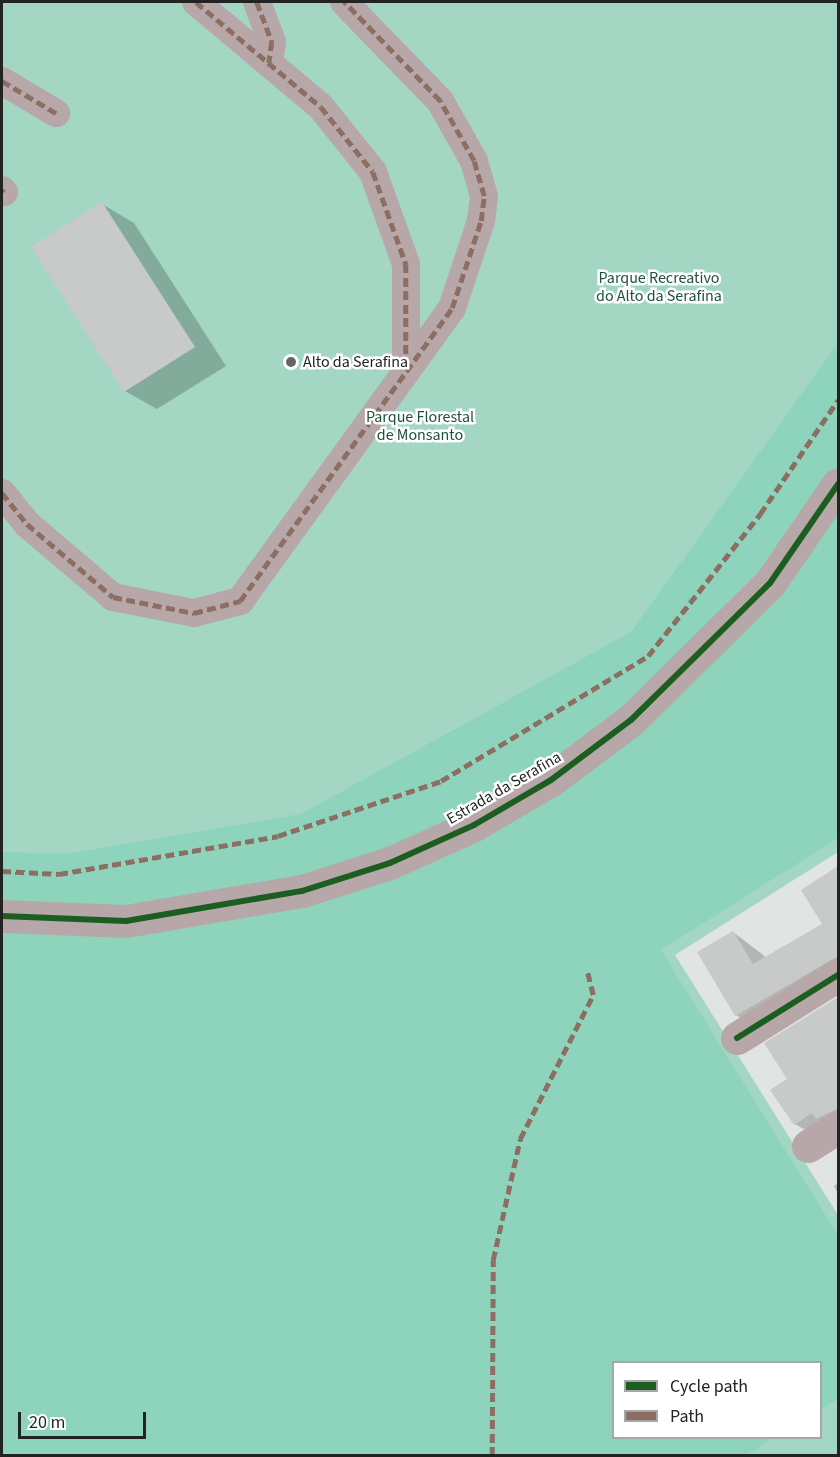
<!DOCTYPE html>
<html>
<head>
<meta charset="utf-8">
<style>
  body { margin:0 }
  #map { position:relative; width:840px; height:1457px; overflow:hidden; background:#e0e4e2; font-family:"Source Sans 3",sans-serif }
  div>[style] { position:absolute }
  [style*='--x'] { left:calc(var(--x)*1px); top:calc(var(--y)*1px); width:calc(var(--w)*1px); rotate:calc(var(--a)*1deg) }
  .green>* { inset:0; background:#a3d6c3 }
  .forest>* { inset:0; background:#8ed4bc }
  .shadow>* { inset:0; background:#0003 }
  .building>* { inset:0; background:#c8cac9 }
  .pedestrian>* { height:28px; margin:-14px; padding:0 14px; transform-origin:14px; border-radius:14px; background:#b7a7a9 }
  .minor>* { height:33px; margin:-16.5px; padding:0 16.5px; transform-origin:16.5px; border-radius:16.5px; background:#b7a7a9 }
  .tertiary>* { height:33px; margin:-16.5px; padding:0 16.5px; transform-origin:16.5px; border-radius:16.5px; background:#b7a7a9 }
  .quiet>* { height:4.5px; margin-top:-2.25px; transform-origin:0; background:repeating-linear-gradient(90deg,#8d6e63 0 9px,transparent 0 13.5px) }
  .cycleway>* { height:6px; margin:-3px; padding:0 3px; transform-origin:3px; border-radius:3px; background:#1b5e20 }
  .dots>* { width:16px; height:16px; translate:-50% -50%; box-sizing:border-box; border:3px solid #fff; border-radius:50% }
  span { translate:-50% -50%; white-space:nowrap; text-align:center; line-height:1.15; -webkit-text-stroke:5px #fff; paint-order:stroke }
  .park-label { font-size:16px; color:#1f513f }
  .poi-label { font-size:16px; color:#222423 }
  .left { translate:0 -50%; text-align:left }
  .street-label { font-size:16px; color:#222423 }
  .frame { position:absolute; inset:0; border:3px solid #222423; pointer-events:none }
  .legend { position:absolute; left:612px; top:1361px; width:210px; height:78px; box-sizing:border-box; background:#fff; border:2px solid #a7a7a7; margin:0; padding:8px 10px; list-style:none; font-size:18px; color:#222423 }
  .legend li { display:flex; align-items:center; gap:12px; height:30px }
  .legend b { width:30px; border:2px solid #a7a7a7 }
  .scale { position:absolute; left:18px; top:1412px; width:128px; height:27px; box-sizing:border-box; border:3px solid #222423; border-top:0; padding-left:8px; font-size:18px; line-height:21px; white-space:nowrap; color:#222423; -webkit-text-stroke:4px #fff; paint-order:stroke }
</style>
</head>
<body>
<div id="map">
  <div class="green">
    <i style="clip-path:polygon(evenodd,2px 2px,838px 2px,838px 852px,675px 955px,838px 1215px,838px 1455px,2px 1456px,2px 2px,614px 1362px,820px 1362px,820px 1438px,614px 1438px,614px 1362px)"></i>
  </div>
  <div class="forest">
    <i style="clip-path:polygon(838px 343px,838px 838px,661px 950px,838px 1235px,838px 1399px,821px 1409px,820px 1362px,614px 1362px,614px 1438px,773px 1438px,745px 1456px,2px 1456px,2px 852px,66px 854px,301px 814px,631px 632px)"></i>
  </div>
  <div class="shadow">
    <i style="clip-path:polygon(102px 204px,134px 223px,226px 366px,157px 409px,125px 391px)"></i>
    <i style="clip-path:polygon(838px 868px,838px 987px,765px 1032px,736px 1015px,733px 932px,767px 958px,824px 924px,803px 890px)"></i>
    <i style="clip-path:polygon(838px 998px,838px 1131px,824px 1141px,795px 1124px,790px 1079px,766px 1044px)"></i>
    <i style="clip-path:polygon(838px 1183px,838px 1194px,834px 1186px)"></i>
  </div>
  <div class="building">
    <i style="clip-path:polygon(102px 202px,195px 347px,124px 392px,31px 247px)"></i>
    <i style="clip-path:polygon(838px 866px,838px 956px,735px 1016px,697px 952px,733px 931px,753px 964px,822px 924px,801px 890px)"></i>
    <i style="clip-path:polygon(838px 997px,838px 1108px,816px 1119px,812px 1113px,794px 1125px,770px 1090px,787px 1079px,764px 1043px)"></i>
  </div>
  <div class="pedestrian">
    <i style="--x:196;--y:2;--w:163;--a:40"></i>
    <i style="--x:321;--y:107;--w:83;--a:51.3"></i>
    <i style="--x:373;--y:172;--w:98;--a:70.3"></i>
    <i style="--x:406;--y:264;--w:103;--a:90"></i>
    <i style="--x:257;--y:2;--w:43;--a:69.4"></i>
    <i style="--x:272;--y:42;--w:21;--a:98"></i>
    <i style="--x:2;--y:81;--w:63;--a:30.7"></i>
    <i style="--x:2;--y:190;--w:3;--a:45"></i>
    <i style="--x:2;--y:493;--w:40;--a:51"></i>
    <i style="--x:27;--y:524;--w:113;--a:40.3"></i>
    <i style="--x:113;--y:597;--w:83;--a:11.2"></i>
    <i style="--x:194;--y:613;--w:48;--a:-14.6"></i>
    <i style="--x:240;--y:601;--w:362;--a:-54.1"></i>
    <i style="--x:452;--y:308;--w:92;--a:-71.6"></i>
    <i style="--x:481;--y:221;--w:25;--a:-83"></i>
    <i style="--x:484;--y:196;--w:36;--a:-106"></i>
    <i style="--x:474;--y:161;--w:69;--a:-119.5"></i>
    <i style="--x:440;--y:101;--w:138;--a:-134.1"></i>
  </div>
  <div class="minor">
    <i style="--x:737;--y:1038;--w:119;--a:-32"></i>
  </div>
  <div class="tertiary">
    <i style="--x:2;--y:916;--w:124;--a:2.3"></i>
    <i style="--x:126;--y:921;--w:179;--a:-9.7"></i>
    <i style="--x:302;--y:891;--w:92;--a:-17.7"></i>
    <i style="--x:390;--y:863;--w:92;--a:-24.3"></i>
    <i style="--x:474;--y:825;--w:89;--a:-30.3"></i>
    <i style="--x:551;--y:780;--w:100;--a:-36.9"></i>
    <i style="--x:631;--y:720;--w:195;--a:-44.6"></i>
    <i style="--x:770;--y:583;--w:120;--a:-55.5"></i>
    <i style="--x:808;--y:1146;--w:36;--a:-32"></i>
  </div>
  <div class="quiet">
    <i style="--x:196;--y:2;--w:163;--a:40"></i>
    <i style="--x:321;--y:107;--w:83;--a:51.3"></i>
    <i style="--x:373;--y:172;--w:98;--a:70.3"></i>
    <i style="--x:406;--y:264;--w:103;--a:90"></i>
    <i style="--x:257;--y:2;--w:43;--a:69.4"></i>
    <i style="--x:272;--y:42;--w:21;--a:98"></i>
    <i style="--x:2;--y:81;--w:63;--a:30.7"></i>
    <i style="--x:2;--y:190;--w:3;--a:45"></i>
    <i style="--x:2;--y:493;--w:40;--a:51"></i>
    <i style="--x:27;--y:524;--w:113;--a:40.3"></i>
    <i style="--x:113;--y:597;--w:83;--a:11.2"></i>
    <i style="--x:194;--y:613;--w:48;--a:-14.6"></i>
    <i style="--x:240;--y:601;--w:362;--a:-54.1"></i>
    <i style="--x:452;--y:308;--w:92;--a:-71.6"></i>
    <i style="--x:481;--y:221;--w:25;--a:-83"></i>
    <i style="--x:484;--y:196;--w:36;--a:-106"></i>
    <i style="--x:474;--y:161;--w:69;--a:-119.5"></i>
    <i style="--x:440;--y:101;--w:138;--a:-134.1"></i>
    <i style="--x:2;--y:871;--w:57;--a:3"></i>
    <i style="--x:59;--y:874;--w:222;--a:-9.8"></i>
    <i style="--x:278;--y:836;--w:172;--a:-18.6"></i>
    <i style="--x:441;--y:781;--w:242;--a:-31.1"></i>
    <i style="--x:648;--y:656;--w:181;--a:-51.7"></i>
    <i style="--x:760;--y:514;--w:138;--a:-55.6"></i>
    <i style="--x:492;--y:1456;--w:196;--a:-89.7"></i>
    <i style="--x:493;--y:1260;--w:124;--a:-77.4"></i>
    <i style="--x:520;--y:1139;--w:161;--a:-63.1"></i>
    <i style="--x:593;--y:995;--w:25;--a:-104"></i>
  </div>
  <div class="cycleway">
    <i style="--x:2;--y:916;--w:124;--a:2.3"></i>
    <i style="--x:126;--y:921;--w:179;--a:-9.7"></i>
    <i style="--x:302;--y:891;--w:92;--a:-17.7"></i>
    <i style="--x:390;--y:863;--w:92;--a:-24.3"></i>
    <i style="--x:474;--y:825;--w:89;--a:-30.3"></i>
    <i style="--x:551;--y:780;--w:100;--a:-36.9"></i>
    <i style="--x:631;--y:720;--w:195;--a:-44.6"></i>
    <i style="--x:770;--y:583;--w:120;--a:-55.5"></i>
    <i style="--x:737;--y:1038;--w:119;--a:-32"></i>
  </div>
  <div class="dots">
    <i style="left:291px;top:362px;background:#646766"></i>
  </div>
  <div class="park-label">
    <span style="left:659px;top:287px">Parque Recreativo<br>do Alto da Serafina</span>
    <span style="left:420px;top:426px">Parque Florestal<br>de Monsanto</span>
  </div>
  <div class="poi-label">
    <span class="left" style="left:303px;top:362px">Alto da Serafina</span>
  </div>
  <div class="street-label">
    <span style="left:504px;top:788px;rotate:-30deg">Estrada da Serafina</span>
  </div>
  <div class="frame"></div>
  <ul class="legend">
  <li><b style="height:8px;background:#1b5e20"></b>Cycle path</li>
  <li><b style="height:8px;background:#8d6e63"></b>Path</li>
  </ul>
  <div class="scale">20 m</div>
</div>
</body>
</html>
